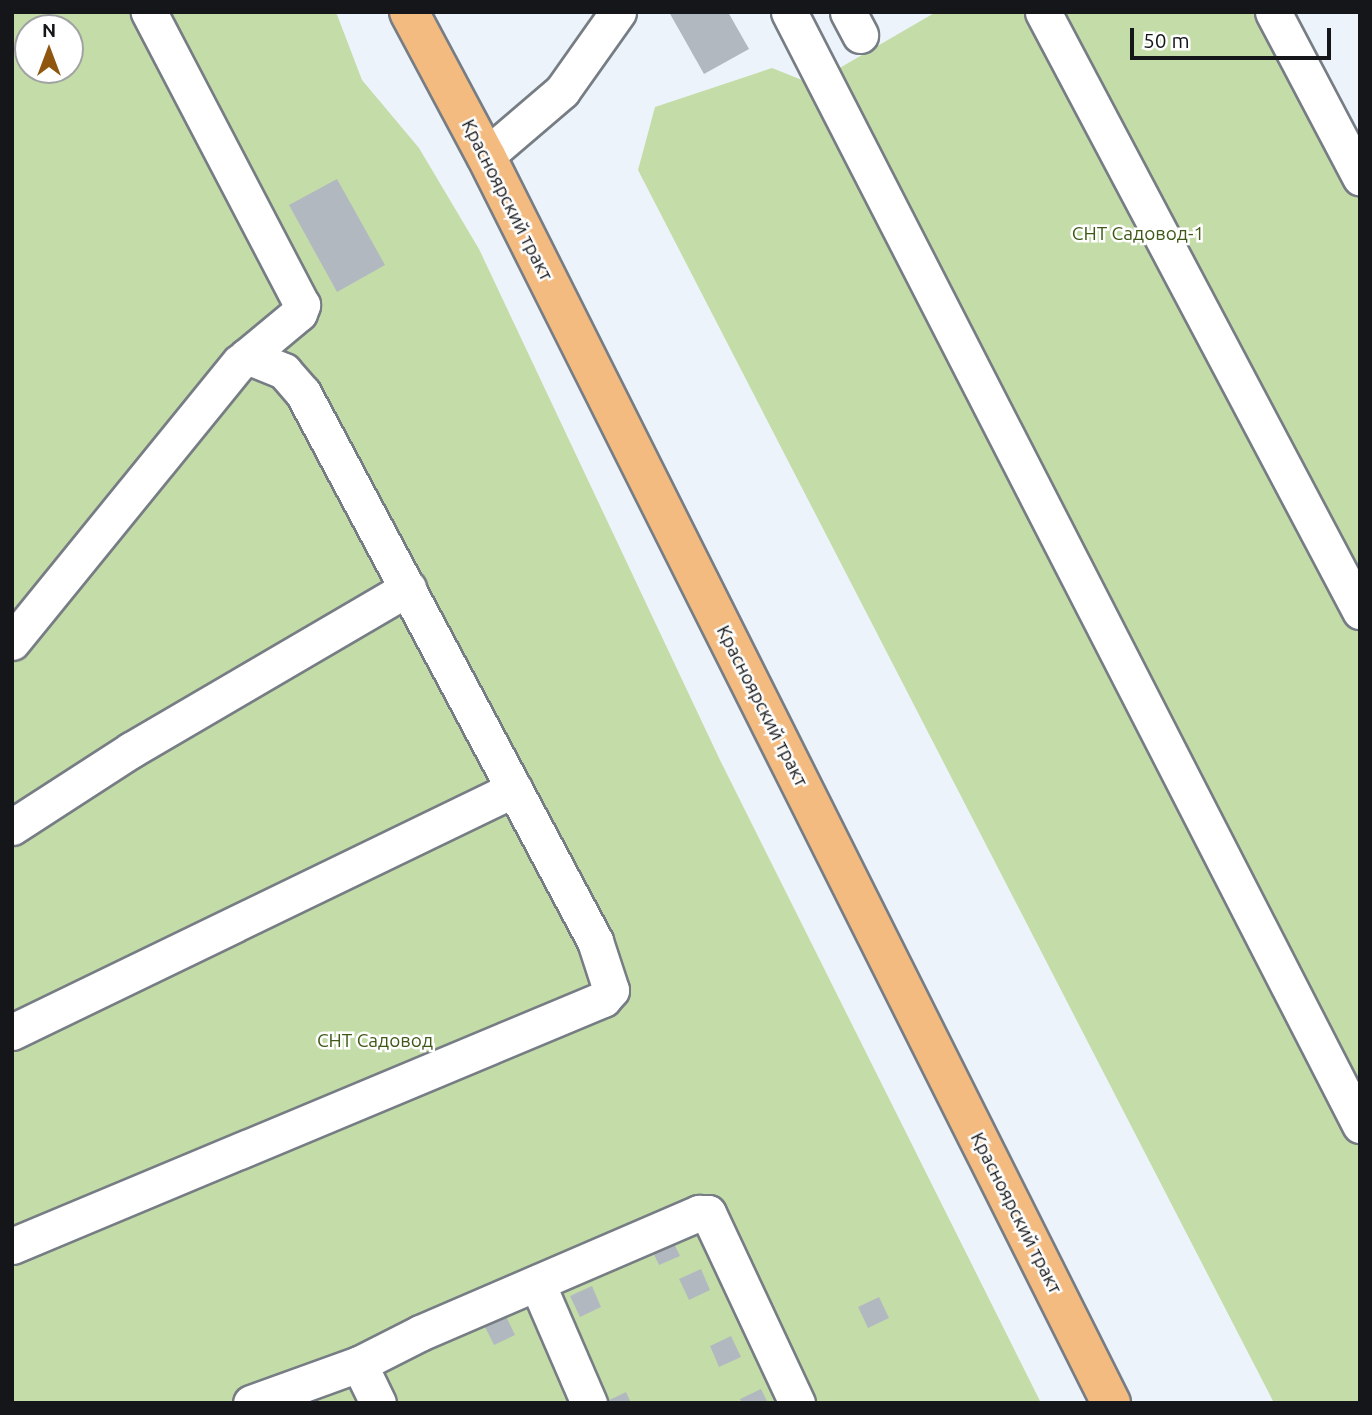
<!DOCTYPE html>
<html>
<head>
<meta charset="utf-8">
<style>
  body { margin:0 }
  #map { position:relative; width:1372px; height:1415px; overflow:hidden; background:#ecf3fb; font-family:Ubuntu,sans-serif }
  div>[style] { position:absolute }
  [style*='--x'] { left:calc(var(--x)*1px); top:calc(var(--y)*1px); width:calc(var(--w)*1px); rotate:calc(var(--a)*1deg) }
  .green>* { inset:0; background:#c4dda8 }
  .building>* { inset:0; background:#b1b8c0 }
  .roads { filter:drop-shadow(2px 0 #777d84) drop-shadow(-2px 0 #777d84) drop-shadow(0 2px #777d84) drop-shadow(0 -2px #777d84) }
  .minor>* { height:35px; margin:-17.5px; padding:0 17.5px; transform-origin:17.5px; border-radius:17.5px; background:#fff }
  .major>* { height:38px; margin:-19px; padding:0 19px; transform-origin:19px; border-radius:19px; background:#f4bb80 }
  span { translate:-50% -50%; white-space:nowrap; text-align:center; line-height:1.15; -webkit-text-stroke:5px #fff; paint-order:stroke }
  .street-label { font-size:19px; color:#141619 }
  .park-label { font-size:19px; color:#3e5816 }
  .frame { position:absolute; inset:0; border:14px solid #141619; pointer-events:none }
  .north { position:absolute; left:14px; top:14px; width:70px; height:70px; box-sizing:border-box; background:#fff; border:2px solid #a1a2a3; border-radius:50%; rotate:0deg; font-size:19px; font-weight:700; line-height:28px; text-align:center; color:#141619 }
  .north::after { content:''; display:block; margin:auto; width:24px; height:32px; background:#8e560e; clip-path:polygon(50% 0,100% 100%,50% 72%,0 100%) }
  .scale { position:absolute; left:1130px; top:28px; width:201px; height:32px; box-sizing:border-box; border:4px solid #141619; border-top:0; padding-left:9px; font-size:21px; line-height:24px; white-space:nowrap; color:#141619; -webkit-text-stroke:5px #fff; paint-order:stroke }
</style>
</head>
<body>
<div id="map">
  <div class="green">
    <i style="clip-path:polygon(evenodd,12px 12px,336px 12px,362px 80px,419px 148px,479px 249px,719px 758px,1041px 1403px,12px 1403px,12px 12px,28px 28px,70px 28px,70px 70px,28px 70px,28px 28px)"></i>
    <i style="clip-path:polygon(936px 12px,1289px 12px,1360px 146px,1360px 1403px,1274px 1403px,638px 170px,655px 107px,772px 68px,812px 84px)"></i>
  </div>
  <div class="building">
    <i style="clip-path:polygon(669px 12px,728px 12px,749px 49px,704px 74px)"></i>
    <i style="clip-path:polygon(337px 179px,385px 265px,337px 292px,289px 205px)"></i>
    <i style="clip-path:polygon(670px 1235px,680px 1256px,659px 1265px,649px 1244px)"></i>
    <i style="clip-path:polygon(701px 1269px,710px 1290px,689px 1300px,679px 1279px)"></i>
    <i style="clip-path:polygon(592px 1286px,601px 1307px,580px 1317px,570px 1296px)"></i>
    <i style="clip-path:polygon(879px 1297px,889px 1318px,868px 1328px,858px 1307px)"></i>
    <i style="clip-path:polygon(505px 1314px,515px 1335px,494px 1345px,484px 1325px)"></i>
    <i style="clip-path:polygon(731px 1336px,741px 1357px,719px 1367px,710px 1346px)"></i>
    <i style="clip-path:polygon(761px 1389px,768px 1403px,742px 1403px,740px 1399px)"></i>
    <i style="clip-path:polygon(626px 1392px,631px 1403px,603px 1403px)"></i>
  </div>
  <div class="roads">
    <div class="minor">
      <i style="--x:789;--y:12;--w:1251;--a:62.84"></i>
      <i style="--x:848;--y:12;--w:26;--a:62"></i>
      <i style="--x:1043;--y:12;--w:678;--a:62.11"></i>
      <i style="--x:1273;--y:12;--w:187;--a:62.2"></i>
      <i style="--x:486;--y:156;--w:100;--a:-40.5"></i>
      <i style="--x:562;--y:91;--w:97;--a:-54.7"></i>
      <i style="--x:12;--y:642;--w:360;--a:-50.9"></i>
      <i style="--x:239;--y:363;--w:78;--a:-39.8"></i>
      <i style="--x:299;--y:313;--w:9;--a:-69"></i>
      <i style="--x:302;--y:305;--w:331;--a:-117.6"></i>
      <i style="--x:12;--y:827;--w:142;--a:-32.9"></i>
      <i style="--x:131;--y:750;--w:321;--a:-30.3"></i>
      <i style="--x:12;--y:1032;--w:558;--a:-25.83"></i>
      <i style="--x:12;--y:1246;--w:641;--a:-22.68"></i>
      <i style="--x:603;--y:999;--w:12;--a:-48"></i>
      <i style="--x:611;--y:990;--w:52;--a:-108.1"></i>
      <i style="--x:595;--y:941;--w:621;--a:-118.05"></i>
      <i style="--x:303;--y:393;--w:29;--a:-131"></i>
      <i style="--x:284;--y:371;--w:40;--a:-158"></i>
      <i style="--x:537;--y:1283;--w:131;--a:66.6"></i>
      <i style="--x:359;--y:1364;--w:43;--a:64"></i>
      <i style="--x:251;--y:1403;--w:115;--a:-19.9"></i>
      <i style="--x:359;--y:1364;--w:68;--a:-26.9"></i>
      <i style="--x:420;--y:1333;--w:304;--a:-23.3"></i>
      <i style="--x:699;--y:1213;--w:9;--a:0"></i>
      <i style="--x:708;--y:1213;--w:210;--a:64.9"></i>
    </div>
    <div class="major">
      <i style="--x:409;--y:12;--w:163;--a:61.9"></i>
      <i style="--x:486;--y:156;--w:1395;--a:63.38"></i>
    </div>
  </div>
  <div class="street-label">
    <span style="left:507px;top:200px;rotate:63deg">Красноярский тракт</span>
    <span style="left:762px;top:706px;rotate:63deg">Красноярский тракт</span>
    <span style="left:1016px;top:1213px;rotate:63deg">Красноярский тракт</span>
  </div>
  <div class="park-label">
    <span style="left:1138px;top:234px">СНТ Садовод-1</span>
    <span style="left:375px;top:1041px">СНТ Садовод</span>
  </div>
  <div class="frame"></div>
  <div class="north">N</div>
  <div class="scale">50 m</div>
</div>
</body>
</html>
